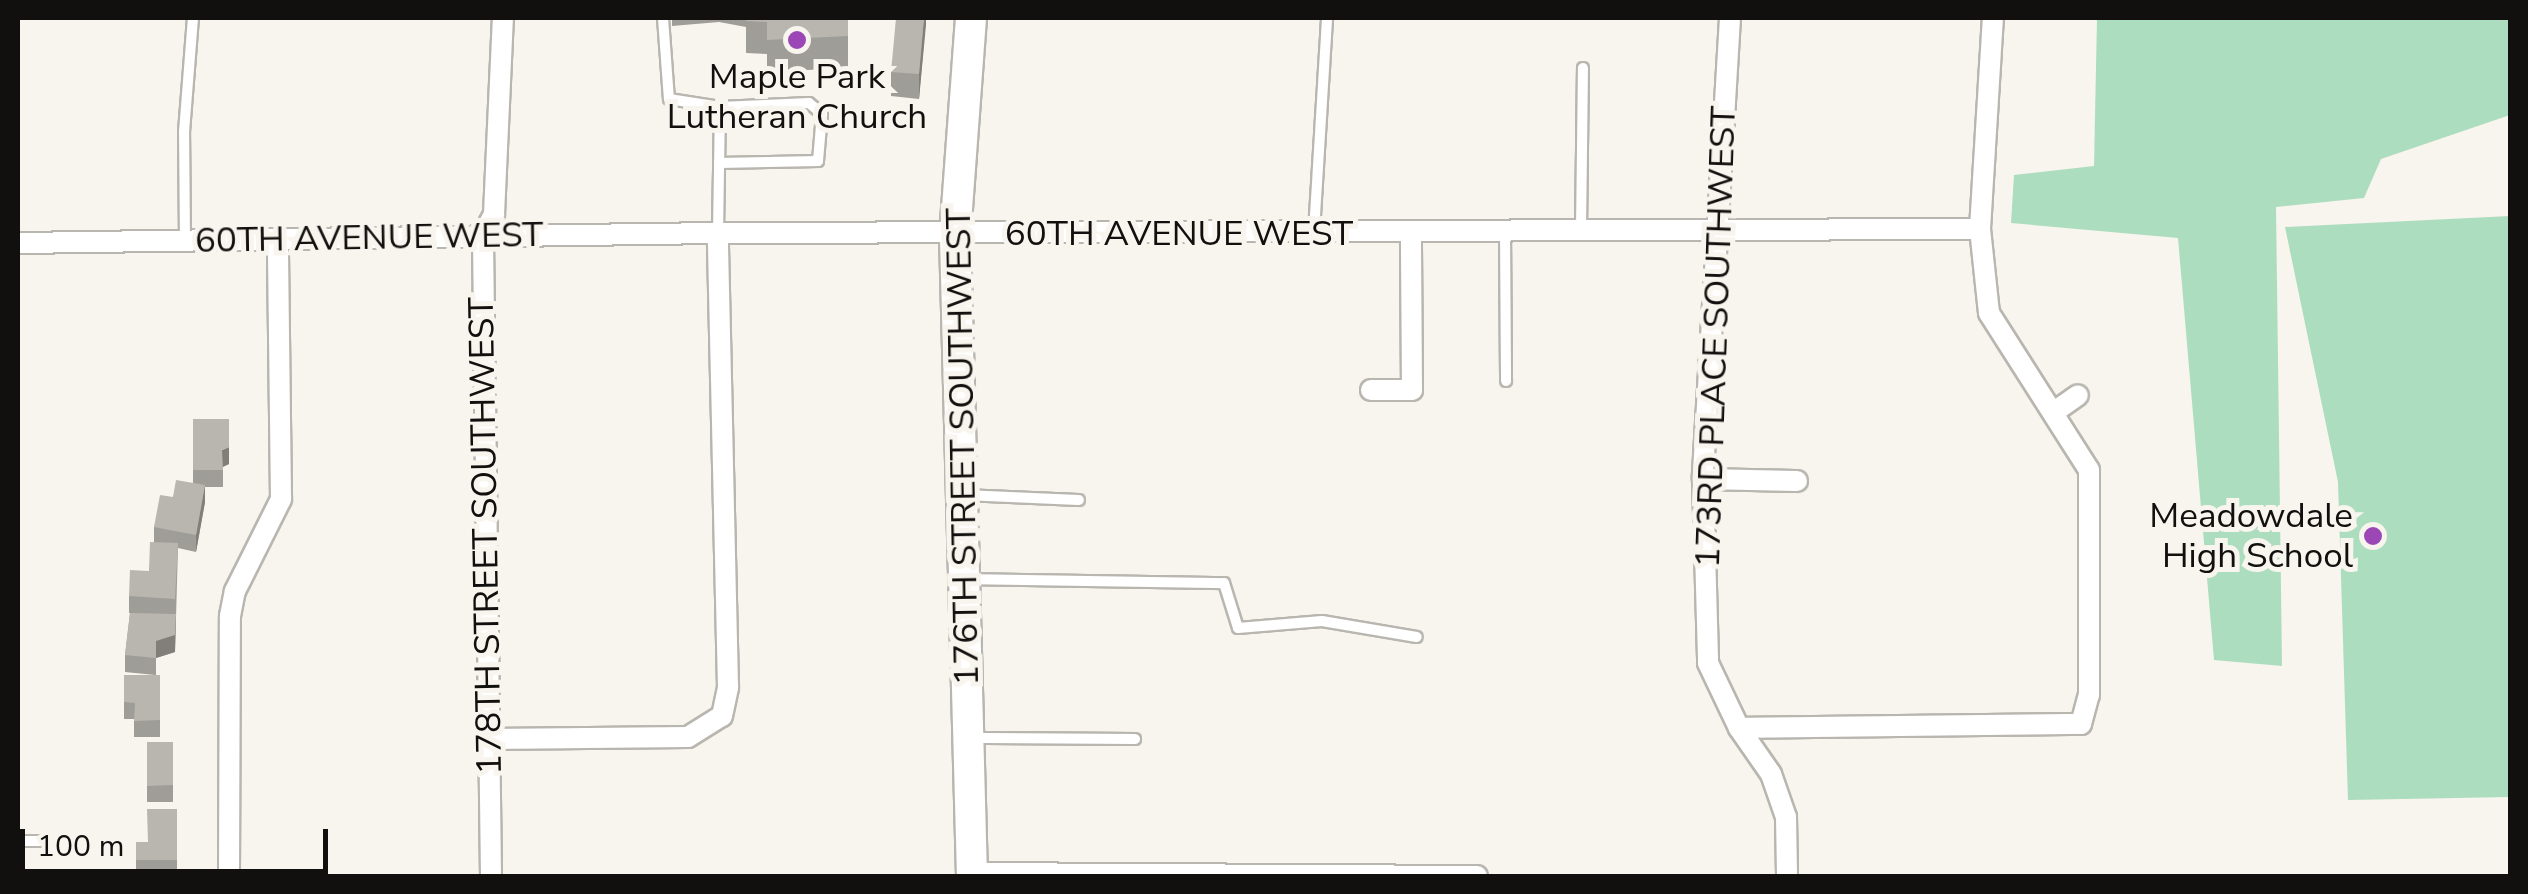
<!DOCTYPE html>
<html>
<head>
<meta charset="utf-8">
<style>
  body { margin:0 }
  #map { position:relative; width:2528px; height:894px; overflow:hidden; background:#f8f4ee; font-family:"Nunito Sans",sans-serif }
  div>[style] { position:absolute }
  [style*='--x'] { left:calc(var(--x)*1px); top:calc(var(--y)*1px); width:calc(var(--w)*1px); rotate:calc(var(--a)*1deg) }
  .green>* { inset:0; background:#adddbf }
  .roads { filter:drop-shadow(2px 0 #b9b6b0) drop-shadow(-2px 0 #b9b6b0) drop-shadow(0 2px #b9b6b0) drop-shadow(0 -2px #b9b6b0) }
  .lane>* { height:10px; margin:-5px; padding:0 5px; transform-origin:5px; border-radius:5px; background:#fff }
  .street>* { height:20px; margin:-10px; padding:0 10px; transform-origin:10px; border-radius:10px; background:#fff }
  .secondary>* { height:30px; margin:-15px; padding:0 15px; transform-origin:15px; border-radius:15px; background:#fff }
  .wall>* { inset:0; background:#9f9d97 }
  .shaded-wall>* { inset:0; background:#827f7b }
  .building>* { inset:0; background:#b9b6b0 }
  .dots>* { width:28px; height:28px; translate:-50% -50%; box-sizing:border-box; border:5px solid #f8f4ee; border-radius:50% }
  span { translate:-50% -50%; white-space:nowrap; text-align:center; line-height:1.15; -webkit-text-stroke:10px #f8f4ee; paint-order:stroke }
  .poi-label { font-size:35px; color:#11100e }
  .right { translate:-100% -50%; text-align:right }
  .street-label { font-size:35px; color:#11100e }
  .frame { position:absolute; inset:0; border:20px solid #11100e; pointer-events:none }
  .scale { position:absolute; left:20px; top:829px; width:308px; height:45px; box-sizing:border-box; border:5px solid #11100e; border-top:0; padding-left:12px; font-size:30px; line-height:35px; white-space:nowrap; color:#11100e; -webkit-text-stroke:8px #f8f4ee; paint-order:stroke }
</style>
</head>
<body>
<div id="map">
  <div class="green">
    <i style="clip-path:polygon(2097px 18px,2510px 18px,2510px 115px,2381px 159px,2364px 198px,2276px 207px,2282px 666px,2214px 660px,2178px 238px,2011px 223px,2014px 175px,2094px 166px)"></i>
    <i style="clip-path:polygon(2510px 216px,2510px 797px,2348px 800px,2338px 482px,2285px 227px)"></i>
  </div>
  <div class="roads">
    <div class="lane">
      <i style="--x:663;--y:18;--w:81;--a:85.8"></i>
      <i style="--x:669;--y:99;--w:52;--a:8.9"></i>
      <i style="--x:720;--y:107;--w:89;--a:-2.6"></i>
      <i style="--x:809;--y:103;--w:17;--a:40"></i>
      <i style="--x:822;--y:114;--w:47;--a:94.9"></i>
      <i style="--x:818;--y:161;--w:99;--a:178.8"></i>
      <i style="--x:1581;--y:230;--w:162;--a:-89.3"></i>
      <i style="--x:1314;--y:232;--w:214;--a:-86.5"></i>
      <i style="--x:1505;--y:232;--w:149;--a:89.6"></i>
      <i style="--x:718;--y:233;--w:126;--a:-89.1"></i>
      <i style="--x:185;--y:241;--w:109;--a:-90.5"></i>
      <i style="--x:184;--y:132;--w:114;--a:-85.5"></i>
      <i style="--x:963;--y:495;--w:116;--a:2.5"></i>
      <i style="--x:966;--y:579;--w:258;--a:0.9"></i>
      <i style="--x:1224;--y:583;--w:47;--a:72.7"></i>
      <i style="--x:1238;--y:628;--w:84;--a:-4.8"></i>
      <i style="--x:1322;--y:621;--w:96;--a:9.6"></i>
      <i style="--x:974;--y:738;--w:161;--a:0.4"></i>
      <i style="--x:18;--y:841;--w:23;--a:0"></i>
    </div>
    <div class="street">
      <i style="--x:1730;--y:18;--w:462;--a:93.4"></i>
      <i style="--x:1703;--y:479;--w:184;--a:88.4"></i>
      <i style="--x:1708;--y:663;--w:72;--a:64.5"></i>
      <i style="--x:1739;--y:728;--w:56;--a:55.2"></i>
      <i style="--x:1771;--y:774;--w:46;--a:70.8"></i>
      <i style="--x:1786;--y:817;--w:59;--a:89"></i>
      <i style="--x:18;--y:243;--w:700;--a:-0.82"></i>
      <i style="--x:718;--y:233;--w:1262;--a:-0.18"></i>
      <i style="--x:1371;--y:390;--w:41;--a:0"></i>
      <i style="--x:1412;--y:390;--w:158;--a:-90.4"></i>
      <i style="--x:2054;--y:412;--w:29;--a:-35"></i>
      <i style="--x:1703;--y:479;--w:94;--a:1.2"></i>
      <i style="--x:1739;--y:728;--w:342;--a:-0.7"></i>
      <i style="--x:2081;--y:724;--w:30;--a:-75"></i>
      <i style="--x:2089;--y:695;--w:225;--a:-90"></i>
      <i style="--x:2089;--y:470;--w:186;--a:-122.5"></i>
      <i style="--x:1989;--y:313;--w:84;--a:-96.1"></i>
      <i style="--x:1980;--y:229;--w:211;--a:-86.5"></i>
      <i style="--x:488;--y:739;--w:200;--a:-0.6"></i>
      <i style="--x:688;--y:737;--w:40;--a:-32"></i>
      <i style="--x:722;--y:716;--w:30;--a:-78"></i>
      <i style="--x:728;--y:687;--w:454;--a:-91.3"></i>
      <i style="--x:972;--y:873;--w:505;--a:0.34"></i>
      <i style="--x:229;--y:876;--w:260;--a:-89.8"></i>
      <i style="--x:230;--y:616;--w:25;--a:-79"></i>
      <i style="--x:235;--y:591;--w:103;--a:-63.4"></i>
      <i style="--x:281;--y:499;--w:258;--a:-90.7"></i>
      <i style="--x:491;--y:876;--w:641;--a:-90.72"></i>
      <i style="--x:483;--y:235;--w:24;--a:-62"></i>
      <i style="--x:494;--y:214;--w:196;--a:-87.4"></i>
    </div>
    <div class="secondary">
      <i style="--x:971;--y:18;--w:219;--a:94.2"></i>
      <i style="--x:955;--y:236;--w:640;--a:88.48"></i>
    </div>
  </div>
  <div class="wall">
    <i style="clip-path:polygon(672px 18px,848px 18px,848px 68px,767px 72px,767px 54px,746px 53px,746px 27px,719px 22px,672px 26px)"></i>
    <i style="clip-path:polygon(926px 18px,919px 99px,891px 96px,891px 72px)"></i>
    <i style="clip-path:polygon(193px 419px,229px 464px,223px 467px,223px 487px,205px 487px,205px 502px,196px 552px,178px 548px,175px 652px,156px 658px,156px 675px,160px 675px,160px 737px,134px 737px,134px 719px,124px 719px,124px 675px,155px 675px,125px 672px,125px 655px,130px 613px,129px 613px,129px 596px,149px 571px,154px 542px,154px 527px,173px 497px,193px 483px)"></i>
    <i style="clip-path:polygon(147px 742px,173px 742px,173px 802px,147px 802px)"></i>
    <i style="clip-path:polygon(177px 809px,177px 876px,136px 876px,136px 842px,148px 842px)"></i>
  </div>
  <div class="shaded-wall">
    <i style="clip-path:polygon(924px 18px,926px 18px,926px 25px,919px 99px,919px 74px)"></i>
    <i style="clip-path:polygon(229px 447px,229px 464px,222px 467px,222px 450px)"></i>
    <i style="clip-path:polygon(205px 485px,205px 502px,196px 552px,196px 535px)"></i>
    <i style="clip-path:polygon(176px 614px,175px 652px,156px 658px,156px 675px,156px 641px)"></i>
  </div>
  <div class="building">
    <i style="clip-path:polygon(746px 18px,848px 18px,848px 36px,767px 40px,767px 22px,746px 21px)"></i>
    <i style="clip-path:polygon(896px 18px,924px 18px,919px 74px,891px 72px)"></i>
    <i style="clip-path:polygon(193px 419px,229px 419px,229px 447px,222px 450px,223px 470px,193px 470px)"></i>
    <i style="clip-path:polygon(176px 480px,205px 485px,196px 535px,154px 527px,160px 495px,173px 497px)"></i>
    <i style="clip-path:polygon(150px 542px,178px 543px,175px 599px,129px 596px,130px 570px,149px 571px)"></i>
    <i style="clip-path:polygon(130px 613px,176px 614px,175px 635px,156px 641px,156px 658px,125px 655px)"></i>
    <i style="clip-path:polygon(124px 675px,160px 675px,160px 720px,134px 721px,135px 703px,124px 702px)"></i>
    <i style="clip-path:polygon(147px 742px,173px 742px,173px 785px,147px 786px)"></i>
    <i style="clip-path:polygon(147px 809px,177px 809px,177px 860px,136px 860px,136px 842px,148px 842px)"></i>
  </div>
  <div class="dots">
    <i style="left:797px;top:40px;background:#9b48b6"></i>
    <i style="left:2373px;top:536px;background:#9b48b6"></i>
  </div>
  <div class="poi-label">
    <span style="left:797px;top:97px">Maple Park<br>Lutheran Church</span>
    <span class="right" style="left:2353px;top:536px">Meadowdale<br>High School</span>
  </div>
  <div class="street-label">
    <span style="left:1179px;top:234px">60TH AVENUE WEST</span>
    <span style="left:369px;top:238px;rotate:-1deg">60TH AVENUE WEST</span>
    <span style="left:1716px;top:337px;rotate:-88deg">173RD PLACE SOUTHWEST</span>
    <span style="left:963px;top:447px;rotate:-91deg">176TH STREET SOUTHWEST</span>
    <span style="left:486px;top:536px;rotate:-91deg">178TH STREET SOUTHWEST</span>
  </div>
  <div class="frame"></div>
  <div class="scale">100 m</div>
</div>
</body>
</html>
